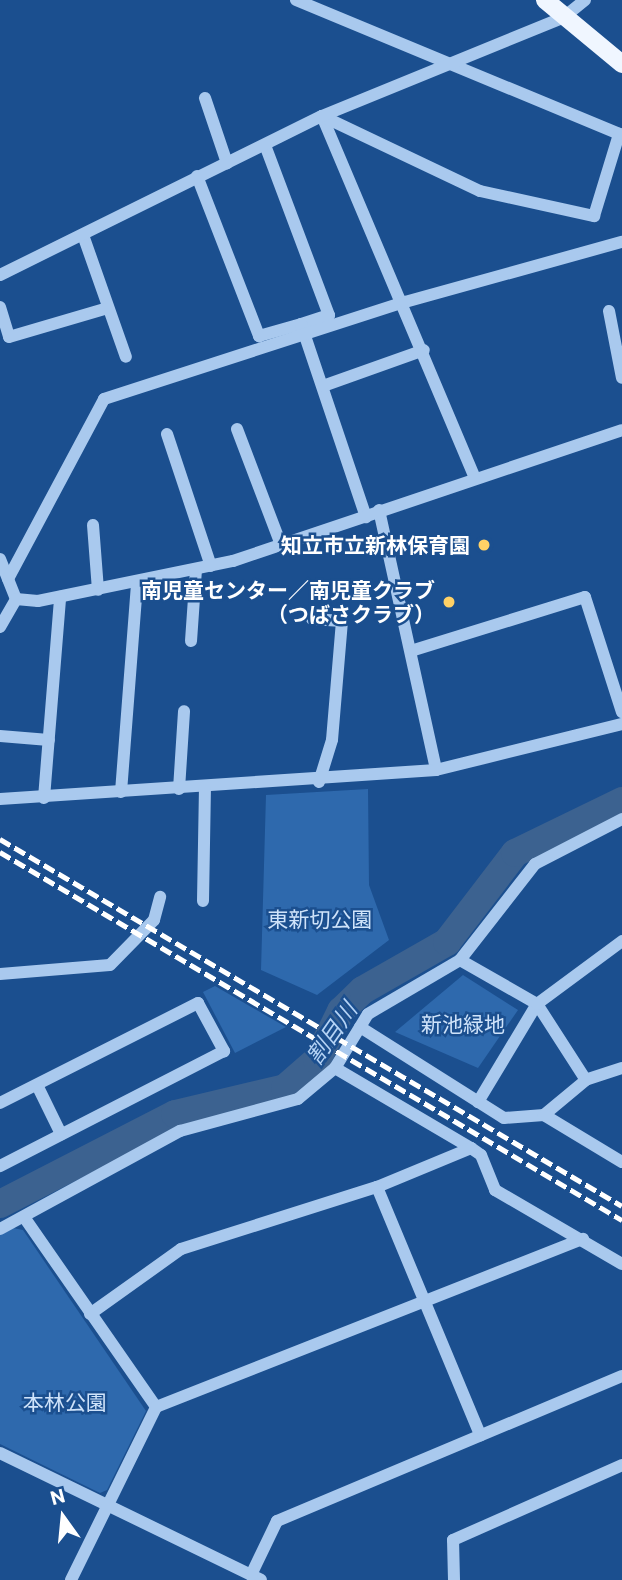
<!DOCTYPE html>
<html>
<head>
<meta charset="utf-8">
<style>
  body { margin:0 }
  #map { position:relative; width:622px; height:1580px; overflow:hidden; background:#1b4f8f; font-family:Commissioner,"Noto Sans JP",sans-serif }
  div>[style] { position:absolute }
  [style*='--x'] { left:calc(var(--x)*1px); top:calc(var(--y)*1px); width:calc(var(--w)*1px); rotate:calc(var(--a)*1deg) }
  .green>* { inset:0; background:#2e69ad }
  .river>* { height:28px; margin:-14px; padding:0 14px; transform-origin:14px; border-radius:14px; background:#3c6290 }
  .minor>* { height:12px; margin:-6px; padding:0 6px; transform-origin:6px; border-radius:6px; background:#a9c9ee }
  .major>* { height:18px; margin:-9px; padding:0 9px; transform-origin:9px; border-radius:9px; background:#f0f6ff }
  .rail>* { height:4.5px; margin-top:-2.25px; transform-origin:0; background:repeating-linear-gradient(90deg,#fff 0 12px,transparent 0 17px) }
  .dots>* { width:19px; height:19px; translate:-50% -50%; box-sizing:border-box; border:4px solid #1b4f8f; border-radius:50% }
  span { translate:-50% -50%; white-space:nowrap; text-align:center; line-height:1.15; -webkit-text-stroke:5px #1b4f8f; paint-order:stroke }
  .poi-label { font-size:21px; color:#fff; font-weight:700 }
  .right { translate:-100% -50%; text-align:right }
  .park-label { font-size:21px; color:#cfe3fa }
  .water-label { font-size:23px; color:#b5d3f5; font-style:italic }
  .north { position:absolute; left:28px; top:1482px; width:70px; height:70px; -webkit-text-stroke:5px #1b4f8f; paint-order:stroke; rotate:345deg; font-size:19px; font-weight:700; line-height:28px; text-align:center; color:#fff }
  .north::after { content:''; display:block; margin:auto; width:24px; height:32px; background:#fff; clip-path:polygon(50% 0,100% 100%,50% 72%,0 100%) }
</style>
</head>
<body>
<div id="map">
  <div class="green">
    <i style="clip-path:polygon(368px 789px,369px 885px,389px 940px,317px 995px,261px 970px,266px 795px)"></i>
    <i style="clip-path:polygon(463px 975px,518px 1010px,478px 1068px,395px 1032px)"></i>
    <i style="clip-path:polygon(215px 986px,286px 1027px,235px 1053px,203px 992px)"></i>
    <i style="clip-path:polygon(13px 1228px,23px 1230px,146px 1411px,107px 1490px,100px 1493px,0 1444px,0 1235px)"></i>
  </div>
  <div class="river">
    <i style="--x:0;--y:1204;--w:197;--a:-27.2"></i>
    <i style="--x:175;--y:1114;--w:113;--a:-13.3"></i>
    <i style="--x:285;--y:1088;--w:43;--a:-41.2"></i>
    <i style="--x:317;--y:1060;--w:55;--a:-63.9"></i>
    <i style="--x:341;--y:1011;--w:30;--a:-44"></i>
    <i style="--x:363;--y:990;--w:97;--a:-29.7"></i>
    <i style="--x:447;--y:942;--w:112;--a:-52.6"></i>
    <i style="--x:515;--y:853;--w:119;--a:-25.9"></i>
  </div>
  <div class="minor">
    <i style="--x:296;--y:0;--w:353;--a:22.5"></i>
    <i style="--x:205;--y:98;--w:69;--a:71.3"></i>
    <i style="--x:322;--y:116;--w:393;--a:67.1"></i>
    <i style="--x:322;--y:116;--w:175;--a:25.4"></i>
    <i style="--x:480;--y:191;--w:117;--a:12.4"></i>
    <i style="--x:594;--y:216;--w:86;--a:-73"></i>
    <i style="--x:265;--y:145;--w:182;--a:69.4"></i>
    <i style="--x:329;--y:315;--w:29;--a:162"></i>
    <i style="--x:197;--y:176;--w:172;--a:68.8"></i>
    <i style="--x:259;--y:336;--w:44;--a:-15.9"></i>
    <i style="--x:301;--y:324;--w:204;--a:71.4"></i>
    <i style="--x:83;--y:235;--w:129;--a:70.6"></i>
    <i style="--x:0;--y:275;--w:359;--a:-26.3"></i>
    <i style="--x:322;--y:116;--w:261;--a:-22.2"></i>
    <i style="--x:564;--y:17;--w:27;--a:-39"></i>
    <i style="--x:0;--y:307;--w:31;--a:73"></i>
    <i style="--x:9;--y:337;--w:103;--a:-16.3"></i>
    <i style="--x:609;--y:311;--w:68;--a:79"></i>
    <i style="--x:323;--y:386;--w:107;--a:-19.6"></i>
    <i style="--x:237;--y:429;--w:124;--a:69.2"></i>
    <i style="--x:167;--y:434;--w:139;--a:71.6"></i>
    <i style="--x:379;--y:510;--w:266;--a:77.6"></i>
    <i style="--x:93;--y:525;--w:65;--a:85.6"></i>
    <i style="--x:0;--y:559;--w:43;--a:68.2"></i>
    <i style="--x:8;--y:579;--w:204;--a:-61.9"></i>
    <i style="--x:104;--y:399;--w:316;--a:-17.9"></i>
    <i style="--x:405;--y:302;--w:225;--a:-15.5"></i>
    <i style="--x:16;--y:599;--w:22;--a:5"></i>
    <i style="--x:38;--y:601;--w:199;--a:-11.6"></i>
    <i style="--x:233;--y:561;--w:410;--a:-18.6"></i>
    <i style="--x:312;--y:619;--w:30;--a:4"></i>
    <i style="--x:342;--y:621;--w:119;--a:94.8"></i>
    <i style="--x:332;--y:740;--w:44;--a:107.2"></i>
    <i style="--x:0;--y:627;--w:32;--a:-60"></i>
    <i style="--x:191;--y:641;--w:71;--a:-86"></i>
    <i style="--x:414;--y:650;--w:179;--a:-17.2"></i>
    <i style="--x:585;--y:597;--w:121;--a:72.2"></i>
    <i style="--x:0;--y:736;--w:49;--a:4.7"></i>
    <i style="--x:179;--y:789;--w:78;--a:-86.3"></i>
    <i style="--x:121;--y:792;--w:209;--a:-85.6"></i>
    <i style="--x:44;--y:798;--w:202;--a:-85.4"></i>
    <i style="--x:0;--y:799;--w:437;--a:-3.8"></i>
    <i style="--x:436;--y:770;--w:192;--a:-13.9"></i>
    <i style="--x:203;--y:901;--w:114;--a:-89"></i>
    <i style="--x:460;--y:960;--w:89;--a:29.7"></i>
    <i style="--x:537;--y:1004;--w:90;--a:57.2"></i>
    <i style="--x:0;--y:974;--w:110;--a:-4.7"></i>
    <i style="--x:110;--y:965;--w:63;--a:-45.6"></i>
    <i style="--x:154;--y:920;--w:24;--a:-75"></i>
    <i style="--x:360;--y:1027;--w:170;--a:32.3"></i>
    <i style="--x:504;--y:1118;--w:40;--a:-4.3"></i>
    <i style="--x:335;--y:1068;--w:158;--a:30.5"></i>
    <i style="--x:471;--y:1148;--w:12;--a:35"></i>
    <i style="--x:481;--y:1155;--w:38;--a:68"></i>
    <i style="--x:495;--y:1190;--w:147;--a:30.2"></i>
    <i style="--x:622;--y:1068;--w:38;--a:162"></i>
    <i style="--x:586;--y:1080;--w:55;--a:140.2"></i>
    <i style="--x:544;--y:1115;--w:91;--a:31.1"></i>
    <i style="--x:37;--y:1085;--w:55;--a:63.9"></i>
    <i style="--x:478;--y:1102;--w:114;--a:-59"></i>
    <i style="--x:537;--y:1004;--w:106;--a:-36.5"></i>
    <i style="--x:0;--y:1103;--w:222;--a:-26.8"></i>
    <i style="--x:198;--y:1003;--w:55;--a:61.6"></i>
    <i style="--x:224;--y:1051;--w:252;--a:152.8"></i>
    <i style="--x:377;--y:1187;--w:102;--a:-22.5"></i>
    <i style="--x:24;--y:1217;--w:231;--a:55.2"></i>
    <i style="--x:0;--y:1229;--w:205;--a:-28.6"></i>
    <i style="--x:180;--y:1131;--w:122;--a:-15.2"></i>
    <i style="--x:298;--y:1099;--w:48;--a:-40"></i>
    <i style="--x:335;--y:1068;--w:63;--a:-58.6"></i>
    <i style="--x:368;--y:1014;--w:107;--a:-30.4"></i>
    <i style="--x:460;--y:960;--w:122;--a:-52"></i>
    <i style="--x:535;--y:864;--w:98;--a:-27.3"></i>
    <i style="--x:90;--y:1314;--w:112;--a:-35.5"></i>
    <i style="--x:181;--y:1249;--w:206;--a:-17.6"></i>
    <i style="--x:377;--y:1187;--w:269;--a:67.4"></i>
    <i style="--x:0;--y:1453;--w:290;--a:25.9"></i>
    <i style="--x:251;--y:1575;--w:60;--a:-64.3"></i>
    <i style="--x:277;--y:1521;--w:374;--a:-22.8"></i>
    <i style="--x:71;--y:1580;--w:193;--a:-63.8"></i>
    <i style="--x:156;--y:1407;--w:459;--a:-21.5"></i>
    <i style="--x:454;--y:1580;--w:40;--a:-91.4"></i>
    <i style="--x:453;--y:1540;--w:185;--a:-23.9"></i>
  </div>
  <div class="major">
    <i style="--x:545;--y:0;--w:100;--a:39.7"></i>
  </div>
  <div class="rail">
    <i style="--x:0;--y:839;--w:722;--a:30.54"></i>
    <i style="--x:0;--y:852;--w:723;--a:30.61"></i>
  </div>
  <div class="dots">
    <i style="left:484px;top:545px;background:#ffd166"></i>
    <i style="left:449px;top:602px;background:#ffd166"></i>
  </div>
  <div class="poi-label">
    <span class="right" style="left:470px;top:545px">知立市立新林保育園</span>
    <span class="right" style="left:435px;top:602px">南児童センター／南児童クラブ<br>（つばさクラブ）</span>
  </div>
  <div class="park-label">
    <span style="left:320px;top:919px">東新切公園</span>
    <span style="left:463px;top:1024px">新池緑地</span>
    <span style="left:65px;top:1402px">本林公園</span>
  </div>
  <div class="water-label">
    <span style="left:331px;top:1033px;rotate:-55deg">割目川</span>
  </div>
  <div class="north">N</div>
</div>
</body>
</html>
